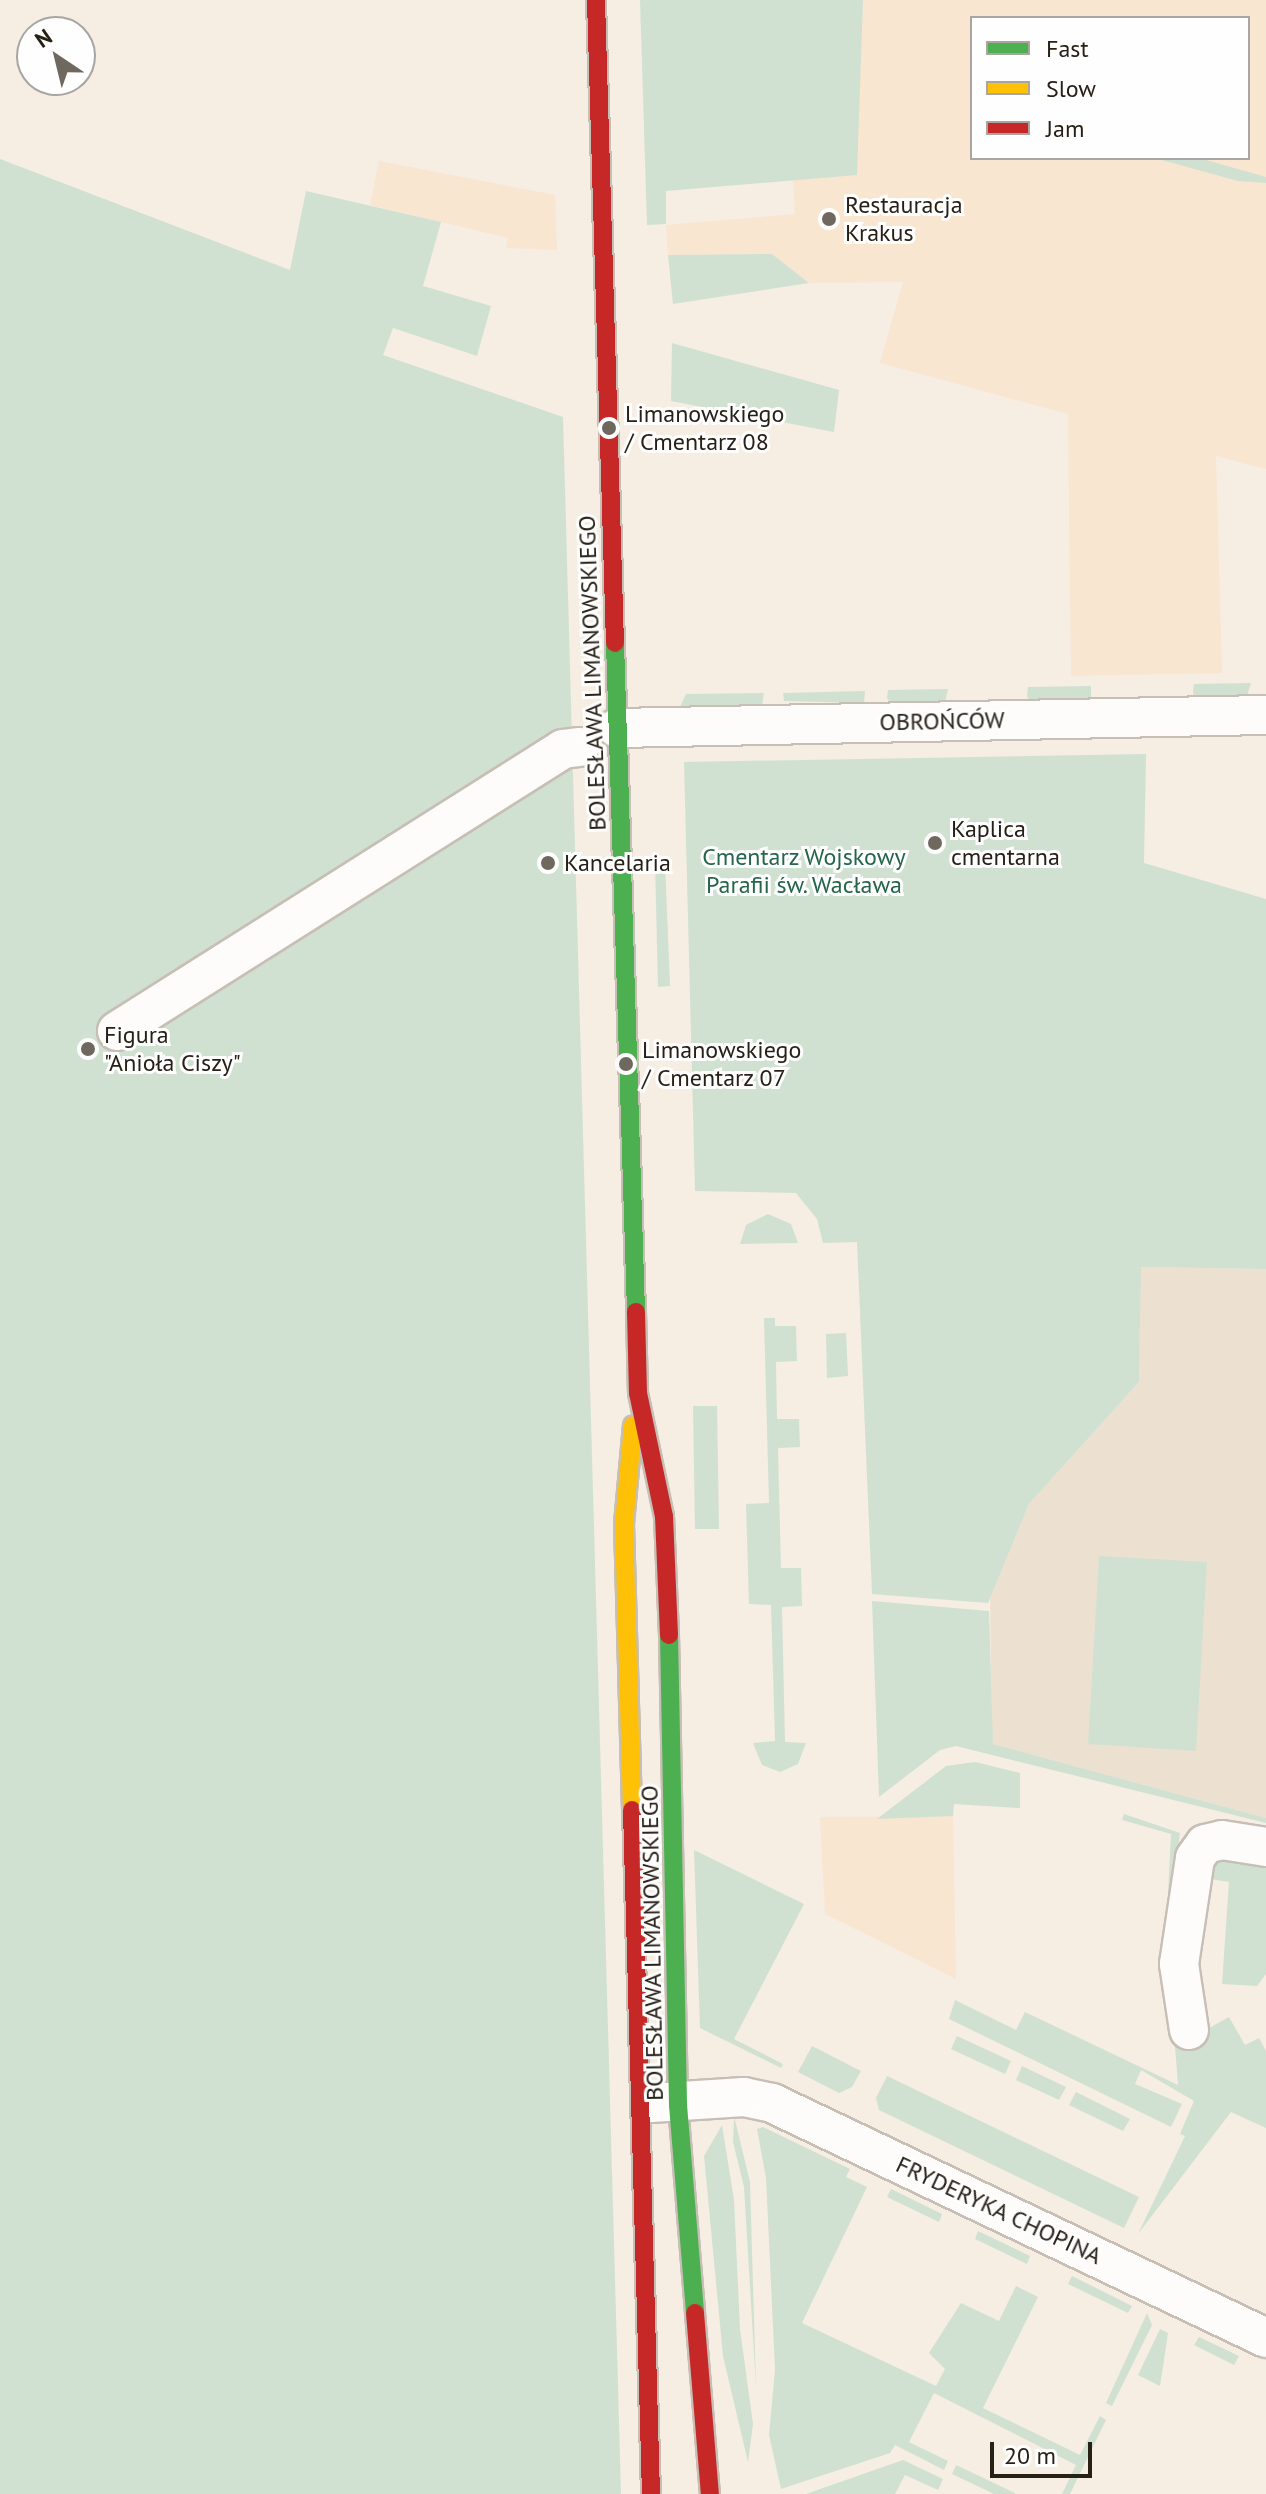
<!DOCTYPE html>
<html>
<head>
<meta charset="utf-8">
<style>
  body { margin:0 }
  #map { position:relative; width:1266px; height:2494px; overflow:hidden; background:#f6ede3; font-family:"PT Sans",sans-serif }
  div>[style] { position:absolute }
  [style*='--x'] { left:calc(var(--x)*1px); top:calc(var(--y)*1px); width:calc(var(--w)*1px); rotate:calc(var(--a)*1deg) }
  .built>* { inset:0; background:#f8e6d1 }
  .education>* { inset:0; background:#ece1d1 }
  .green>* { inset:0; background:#d0e1d2 }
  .roads { filter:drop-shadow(2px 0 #c7bfb6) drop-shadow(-2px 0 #c7bfb6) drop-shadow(0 2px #c7bfb6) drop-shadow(0 -2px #c7bfb6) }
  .street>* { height:38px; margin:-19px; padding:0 19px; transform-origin:19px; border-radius:19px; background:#fefcfb }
  .fast>* { height:18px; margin:-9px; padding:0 9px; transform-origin:9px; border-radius:9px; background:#4caf50 }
  .slow>* { height:18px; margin:-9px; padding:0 9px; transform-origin:9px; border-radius:9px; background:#ffc107 }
  .jam>* { height:18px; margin:-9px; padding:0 9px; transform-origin:9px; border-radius:9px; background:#c62828 }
  .dots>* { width:22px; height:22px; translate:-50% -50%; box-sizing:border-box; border:4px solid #fefefe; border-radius:50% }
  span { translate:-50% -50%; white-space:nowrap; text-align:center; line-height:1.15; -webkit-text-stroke:6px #fefefe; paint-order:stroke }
  .poi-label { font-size:24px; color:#272017 }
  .left { translate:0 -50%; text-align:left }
  .street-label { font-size:24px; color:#272017 }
  .park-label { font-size:24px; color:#24654b }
  .legend { position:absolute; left:970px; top:16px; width:280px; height:144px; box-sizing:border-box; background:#fefefe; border:2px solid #a8a5a2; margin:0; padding:10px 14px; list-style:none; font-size:24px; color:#272017 }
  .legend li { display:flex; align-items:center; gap:16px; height:40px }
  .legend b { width:40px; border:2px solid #a8a5a2 }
  .north { position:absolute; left:16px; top:16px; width:80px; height:80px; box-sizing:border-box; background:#fefefe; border:2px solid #a8a5a2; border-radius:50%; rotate:325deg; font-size:22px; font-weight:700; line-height:32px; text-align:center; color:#272017 }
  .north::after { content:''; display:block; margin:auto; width:28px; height:36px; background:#6f685e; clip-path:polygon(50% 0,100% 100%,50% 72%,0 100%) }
  .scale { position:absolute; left:990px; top:2442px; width:102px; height:36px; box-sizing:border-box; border:4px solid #272017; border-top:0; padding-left:10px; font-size:24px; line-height:28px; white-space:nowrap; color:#272017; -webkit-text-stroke:6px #fefefe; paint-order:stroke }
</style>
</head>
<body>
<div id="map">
  <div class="built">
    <i style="clip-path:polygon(evenodd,863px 0,1266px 0,1266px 469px,1216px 456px,1222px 673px,1071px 676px,1068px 414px,880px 363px,903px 282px,809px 283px,772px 254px,668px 255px,666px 225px,795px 214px,793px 180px,856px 175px,863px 0,972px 18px,1248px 18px,1248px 158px,972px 158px,972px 18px)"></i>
    <i style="clip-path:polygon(379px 161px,555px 195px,557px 250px,506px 248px,508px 238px,370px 205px)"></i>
    <i style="clip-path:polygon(953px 1816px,956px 1979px,825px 1914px,820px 1817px)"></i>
  </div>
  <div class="education">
    <i style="clip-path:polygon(1140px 1267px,1266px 1269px,1266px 1818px,992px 1744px,990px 1595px,1029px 1504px,1139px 1382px)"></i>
  </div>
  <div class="green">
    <i style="clip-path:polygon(640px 0,863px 0,857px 175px,666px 191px,666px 224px,647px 225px)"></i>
    <i style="clip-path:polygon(1199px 158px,1266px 177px,1266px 183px,1238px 181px,1158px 159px)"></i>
    <i style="clip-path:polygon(0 159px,290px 270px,306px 191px,441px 222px,423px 286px,491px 306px,477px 356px,393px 328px,383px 355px,563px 417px,621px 2494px,0 2494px)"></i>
    <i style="clip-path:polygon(772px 254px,809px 283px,673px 304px,668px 255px)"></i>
    <i style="clip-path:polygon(672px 343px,839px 390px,834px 432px,671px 401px)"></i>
    <i style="clip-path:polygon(1251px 683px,1247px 696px,1194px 697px,1193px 692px,1194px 684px)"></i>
    <i style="clip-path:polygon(1091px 686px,1091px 699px,1029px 700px,1027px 696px,1028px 687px)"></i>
    <i style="clip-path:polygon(948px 689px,945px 702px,890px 702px,887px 698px,888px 690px)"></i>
    <i style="clip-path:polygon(865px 691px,864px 703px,784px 701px,783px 693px)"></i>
    <i style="clip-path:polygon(764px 693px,762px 705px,680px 707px,686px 694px)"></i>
    <i style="clip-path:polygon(1146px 754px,1144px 863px,1266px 899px,1266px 1269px,1141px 1267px,1139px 1382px,1029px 1504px,988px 1603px,872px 1594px,857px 1242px,823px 1243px,817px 1219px,796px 1193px,695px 1191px,684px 762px)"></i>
    <i style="clip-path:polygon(665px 862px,670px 986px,658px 987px,655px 863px)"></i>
    <i style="clip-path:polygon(768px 1214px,791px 1224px,798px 1243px,740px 1244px,746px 1225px)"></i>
    <i style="clip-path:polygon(764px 1318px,775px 1318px,775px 1326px,796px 1326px,797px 1361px,776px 1362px,777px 1419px,799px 1419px,800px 1447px,778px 1448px,781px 1568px,801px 1568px,802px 1606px,782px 1607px,785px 1742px,806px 1743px,798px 1764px,780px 1772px,762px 1765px,753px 1743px,775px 1741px,771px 1605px,749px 1604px,746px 1504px,769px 1503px)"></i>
    <i style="clip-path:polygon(846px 1333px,848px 1376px,827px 1378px,826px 1334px)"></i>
    <i style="clip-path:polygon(693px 1406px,717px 1406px,719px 1529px,695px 1529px)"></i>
    <i style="clip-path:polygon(1099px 1556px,1207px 1562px,1196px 1751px,1088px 1744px)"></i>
    <i style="clip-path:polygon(872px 1601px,989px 1611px,993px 1744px,1266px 1818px,1266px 1823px,956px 1746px,940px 1750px,879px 1797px)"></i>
    <i style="clip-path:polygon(975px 1762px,1020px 1773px,1020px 1808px,954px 1804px,953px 1816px,877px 1819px,946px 1766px)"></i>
    <i style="clip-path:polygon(1124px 1814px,1180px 1833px,1172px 1893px,1168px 1893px,1171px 1834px,1122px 1820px)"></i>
    <i style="clip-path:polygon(694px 1850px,804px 1904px,734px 2039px,783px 2064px,781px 2068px,700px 2028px)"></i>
    <i style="clip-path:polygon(1209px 1858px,1266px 1859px,1266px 1974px,1257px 1986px,1222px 1984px,1229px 1882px,1204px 1878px)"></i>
    <i style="clip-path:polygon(955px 2000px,1016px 2030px,1025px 2012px,1178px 2085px,1175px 2047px,1229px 2017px,1245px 2045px,1259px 2038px,1266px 2051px,1266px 2128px,1231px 2112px,1138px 2234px,1185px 2136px,1180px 2134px,1194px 2101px,1141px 2070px,1135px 2084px,1182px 2104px,1171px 2127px,949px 2019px)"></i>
    <i style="clip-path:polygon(957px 2036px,1011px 2061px,1005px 2074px,951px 2049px)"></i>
    <i style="clip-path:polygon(812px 2046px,861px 2071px,852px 2087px,839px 2093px,798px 2072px)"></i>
    <i style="clip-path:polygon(1022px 2066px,1066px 2087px,1059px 2100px,1016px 2080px)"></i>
    <i style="clip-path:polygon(887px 2076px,1139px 2197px,1124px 2228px,879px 2110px,876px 2098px)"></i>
    <i style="clip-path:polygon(1076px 2092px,1130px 2119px,1123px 2131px,1069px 2105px)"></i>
    <i style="clip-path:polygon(734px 2116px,750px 2182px,756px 2387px,744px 2187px,733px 2142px)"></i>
    <i style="clip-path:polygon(722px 2125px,734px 2200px,740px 2329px,753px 2424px,748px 2462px,723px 2356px,704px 2156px)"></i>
    <i style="clip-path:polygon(763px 2127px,850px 2169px,846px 2177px,867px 2187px,802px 2323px,936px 2386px,945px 2369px,929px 2353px,961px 2303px,999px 2321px,1016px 2286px,1038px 2297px,983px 2408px,1080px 2455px,1100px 2416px,1106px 2420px,1070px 2494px,1062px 2494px,1076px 2465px,934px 2393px,909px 2442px,948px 2461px,944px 2470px,895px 2445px,890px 2453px,781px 2489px,769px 2435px,775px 2369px,766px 2178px,757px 2129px)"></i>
    <i style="clip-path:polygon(891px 2189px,942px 2214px,939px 2222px,887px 2197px)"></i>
    <i style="clip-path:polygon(978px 2231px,1030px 2256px,1027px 2264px,975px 2239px)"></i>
    <i style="clip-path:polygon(1072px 2276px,1132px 2306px,1128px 2313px,1068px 2284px)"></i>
    <i style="clip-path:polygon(1147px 2313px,1152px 2325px,1112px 2406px,1106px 2403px)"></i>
    <i style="clip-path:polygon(1160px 2329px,1168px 2333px,1160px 2386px,1138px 2375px)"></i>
    <i style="clip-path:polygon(1199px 2337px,1239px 2356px,1234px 2365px,1194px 2345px)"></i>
    <i style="clip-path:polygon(903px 2460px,943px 2479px,938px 2490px,905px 2475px,895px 2494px,806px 2494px)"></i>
    <i style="clip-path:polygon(956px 2465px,1015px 2493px,1015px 2494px,994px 2494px,952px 2474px)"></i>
  </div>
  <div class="roads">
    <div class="street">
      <i style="--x:617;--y:728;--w:649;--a:-1.15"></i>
      <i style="--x:117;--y:1031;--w:528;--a:-32.3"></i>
      <i style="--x:563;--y:749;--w:17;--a:-7"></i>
      <i style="--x:1189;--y:2030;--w:67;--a:-98.6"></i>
      <i style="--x:1179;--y:1964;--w:107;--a:-81.4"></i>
      <i style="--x:1195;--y:1858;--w:17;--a:-54"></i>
      <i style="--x:1205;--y:1844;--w:17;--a:-13"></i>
      <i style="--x:1222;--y:1840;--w:45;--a:9"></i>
      <i style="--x:651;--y:2103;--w:93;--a:-3.7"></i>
      <i style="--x:744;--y:2097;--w:29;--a:12"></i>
      <i style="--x:772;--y:2103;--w:547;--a:25.44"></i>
    </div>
    <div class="fast">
      <i style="--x:615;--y:643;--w:669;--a:88.2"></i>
      <i style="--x:669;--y:1635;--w:470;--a:88.9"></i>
      <i style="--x:678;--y:2105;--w:209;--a:85.3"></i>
    </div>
    <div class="slow">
      <i style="--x:632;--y:1810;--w:286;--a:-91.6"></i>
      <i style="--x:624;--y:1524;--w:99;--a:-84.8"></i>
    </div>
    <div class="jam">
      <i style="--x:596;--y:0;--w:643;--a:88.31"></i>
      <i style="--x:636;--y:1312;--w:81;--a:88.6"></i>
      <i style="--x:638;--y:1393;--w:126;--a:78.1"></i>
      <i style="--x:664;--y:1516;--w:119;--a:87.6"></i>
      <i style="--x:632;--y:1810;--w:684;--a:88.41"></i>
      <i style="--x:695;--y:2313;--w:182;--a:85.3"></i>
    </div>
  </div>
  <div class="dots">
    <i style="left:829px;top:219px;background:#6f685e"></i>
    <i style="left:609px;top:428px;background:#6f685e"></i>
    <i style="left:935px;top:843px;background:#6f685e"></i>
    <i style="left:548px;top:863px;background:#6f685e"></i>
    <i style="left:88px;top:1049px;background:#6f685e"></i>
    <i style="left:626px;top:1064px;background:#6f685e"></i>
  </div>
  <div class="poi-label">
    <span class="left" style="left:845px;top:219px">Restauracja<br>Krakus</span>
    <span class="left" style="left:625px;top:428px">Limanowskiego<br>/ Cmentarz 08</span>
    <span class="left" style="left:951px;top:843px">Kaplica<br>cmentarna</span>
    <span class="left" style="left:564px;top:863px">Kancelaria</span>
    <span class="left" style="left:104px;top:1049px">Figura<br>"Anioła Ciszy"</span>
    <span class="left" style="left:642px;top:1064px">Limanowskiego<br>/ Cmentarz 07</span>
  </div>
  <div class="street-label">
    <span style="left:592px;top:673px;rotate:-92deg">BOLESŁAWA LIMANOWSKIEGO</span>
    <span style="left:942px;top:721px;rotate:-1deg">OBROŃCÓW</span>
    <span style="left:652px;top:1943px;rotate:-91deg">BOLESŁAWA LIMANOWSKIEGO</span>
    <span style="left:999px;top:2210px;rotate:25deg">FRYDERYKA CHOPINA</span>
  </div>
  <div class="park-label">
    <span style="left:804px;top:871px">Cmentarz Wojskowy<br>Parafii św. Wacława</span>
  </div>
  <ul class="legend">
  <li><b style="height:10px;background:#4caf50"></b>Fast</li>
  <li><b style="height:10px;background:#ffc107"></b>Slow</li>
  <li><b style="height:10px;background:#c62828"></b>Jam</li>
  </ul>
  <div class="north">N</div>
  <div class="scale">20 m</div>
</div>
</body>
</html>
